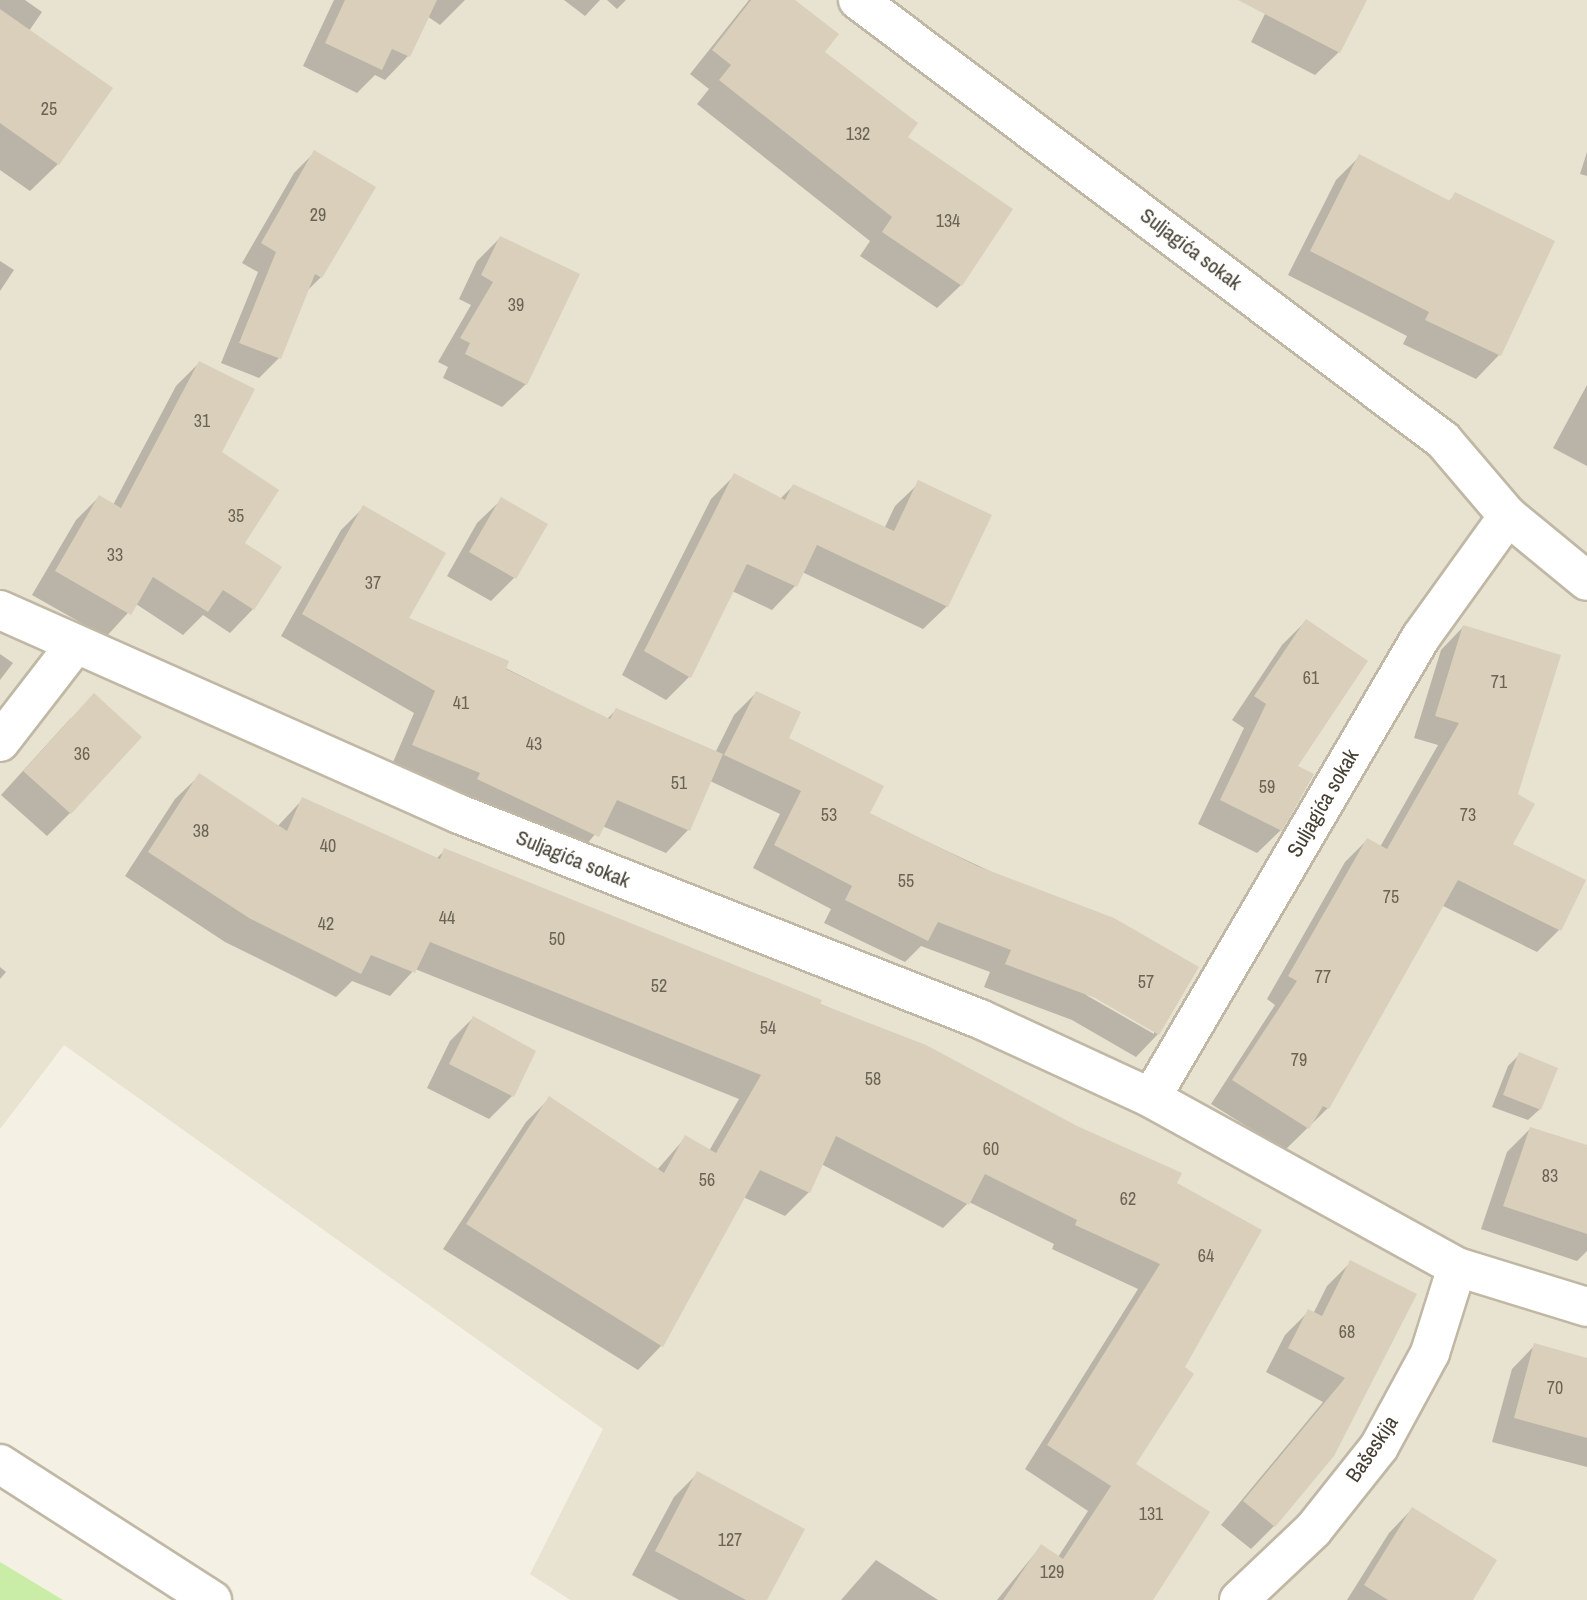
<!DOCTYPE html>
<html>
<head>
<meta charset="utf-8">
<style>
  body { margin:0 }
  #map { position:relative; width:1587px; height:1600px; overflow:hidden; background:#f4f0e3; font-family:"Archivo Narrow",sans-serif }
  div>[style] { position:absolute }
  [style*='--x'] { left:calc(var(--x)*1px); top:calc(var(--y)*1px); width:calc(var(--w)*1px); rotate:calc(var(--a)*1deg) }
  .residential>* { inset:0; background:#e8e2d1 }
  .green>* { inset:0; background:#c9eda7 }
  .shadow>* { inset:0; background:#0003 }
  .building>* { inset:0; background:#dacfba }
  .roads { filter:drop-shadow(2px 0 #c0b8a5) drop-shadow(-2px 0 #c0b8a5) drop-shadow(0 2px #c0b8a5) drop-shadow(0 -2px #c0b8a5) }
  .street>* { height:38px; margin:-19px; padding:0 19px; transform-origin:19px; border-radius:19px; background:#fff }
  span { translate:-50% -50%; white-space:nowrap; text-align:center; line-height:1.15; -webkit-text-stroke:6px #fff; paint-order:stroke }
  .number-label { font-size:18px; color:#6b6455 }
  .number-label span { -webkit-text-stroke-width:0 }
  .street-label { font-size:21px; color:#464033 }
</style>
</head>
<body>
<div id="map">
  <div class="residential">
    <i style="clip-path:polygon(0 0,1587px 0,1587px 1600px,570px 1600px,530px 1574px,603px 1429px,64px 1045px,0 1129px)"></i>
  </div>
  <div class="green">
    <i style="clip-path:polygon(0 1562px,63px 1600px,0 1600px)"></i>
  </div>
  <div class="shadow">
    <i style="clip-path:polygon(0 0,25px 0,42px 12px,29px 31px,58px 164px,30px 191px,0 170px)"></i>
    <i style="clip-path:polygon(334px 0,465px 0,440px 25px,427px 16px,408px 56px,385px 80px,375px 75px,357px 93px,303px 66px)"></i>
    <i style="clip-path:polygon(564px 0,600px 0,585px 16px)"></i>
    <i style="clip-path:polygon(607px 0,626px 0,617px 9px)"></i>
    <i style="clip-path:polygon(749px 0,792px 0,822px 52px,905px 137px,961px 285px,937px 308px,860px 256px,870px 241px,697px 104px,709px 89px,690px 74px)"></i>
    <i style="clip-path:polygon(1272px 0,1365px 0,1339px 52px,1315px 75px,1251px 42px)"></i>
    <i style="clip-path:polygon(1587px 152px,1587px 176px,1580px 174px)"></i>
    <i style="clip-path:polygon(314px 153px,373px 187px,321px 277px,306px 292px,279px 358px,259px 378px,221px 363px,258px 272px,242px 263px,294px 173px)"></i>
    <i style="clip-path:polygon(1360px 156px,1448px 202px,1455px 195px,1553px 242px,1499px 355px,1476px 379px,1403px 344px,1407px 336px,1288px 275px,1336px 180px)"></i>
    <i style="clip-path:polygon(500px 238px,526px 384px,502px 407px,443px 378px,448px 367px,438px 362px,471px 305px,459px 299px,477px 261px)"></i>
    <i style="clip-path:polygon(0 261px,14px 270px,0 291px)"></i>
    <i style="clip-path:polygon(199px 363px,253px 609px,230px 633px,203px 615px,183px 635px,136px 604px,106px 637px,32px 595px,76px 520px,99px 497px,113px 505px,176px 386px)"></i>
    <i style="clip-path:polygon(1587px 385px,1587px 466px,1553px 448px)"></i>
    <i style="clip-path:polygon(734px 476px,780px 499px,793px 486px,884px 529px,895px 506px,919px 483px,947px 606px,923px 629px,802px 572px,795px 586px,772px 610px,732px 591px,689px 677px,666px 700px,622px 675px,711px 499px)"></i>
    <i style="clip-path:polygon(501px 500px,514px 578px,491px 601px,447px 576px,477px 523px)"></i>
    <i style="clip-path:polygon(evenodd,363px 508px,406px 618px,607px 719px,616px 710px,715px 753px,734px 715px,756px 693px,787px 739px,868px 814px,1197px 968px,1158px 1034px,1136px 1057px,1072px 1020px,984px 987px,990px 972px,921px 946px,905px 962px,824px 923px,831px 909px,753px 868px,780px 814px,710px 781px,688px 830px,666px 853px,602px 826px,575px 858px,391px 767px,414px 713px,281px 636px,341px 530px,363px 508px,1088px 992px,1154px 1030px,1154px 1034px,1086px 995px,1088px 992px)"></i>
    <i style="clip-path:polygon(1306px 621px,1295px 767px,1281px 830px,1257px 853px,1198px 824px,1244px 728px,1232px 720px,1282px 645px)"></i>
    <i style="clip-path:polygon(1463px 627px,1516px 795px,1510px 845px,1559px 930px,1537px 952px,1441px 905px,1328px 1108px,1285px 1150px,1211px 1104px,1275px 1005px,1267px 999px,1345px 862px,1367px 840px,1380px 847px,1438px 745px,1414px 738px,1441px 650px)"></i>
    <i style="clip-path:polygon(0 654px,13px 663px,0 680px)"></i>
    <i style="clip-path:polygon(71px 718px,70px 813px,47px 836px,1px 795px)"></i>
    <i style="clip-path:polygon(199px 776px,277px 827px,303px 799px,436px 859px,445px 850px,925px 1047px,1175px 1184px,1182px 1368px,1134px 1464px,1141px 1600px,997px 1600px,1041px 1546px,1058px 1557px,1088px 1511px,1025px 1469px,1138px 1289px,1052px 1249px,1054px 1244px,969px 1202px,943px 1228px,821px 1164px,809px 1192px,785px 1216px,743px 1197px,661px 1346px,638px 1370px,443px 1249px,526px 1122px,550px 1098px,657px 1170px,685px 1138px,709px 1151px,739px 1099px,415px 969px,390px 996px,352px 981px,336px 997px,225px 942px,125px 876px,175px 799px)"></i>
    <i style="clip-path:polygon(0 967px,6px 972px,0 979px)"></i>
    <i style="clip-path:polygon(473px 1018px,512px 1096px,489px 1119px,427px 1088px,450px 1041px)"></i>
    <i style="clip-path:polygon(1520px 1054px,1540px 1109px,1528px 1120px,1492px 1107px,1508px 1066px)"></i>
    <i style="clip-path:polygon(1530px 1129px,1587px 1147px,1587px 1251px,1577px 1261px,1481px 1229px,1507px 1152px)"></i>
    <i style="clip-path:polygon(1351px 1262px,1415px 1295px,1274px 1526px,1251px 1549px,1221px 1525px,1323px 1402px,1266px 1372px,1285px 1335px,1309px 1311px,1313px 1314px,1327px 1286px)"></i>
    <i style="clip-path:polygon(1535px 1345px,1587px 1360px,1587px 1467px,1492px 1442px,1512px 1369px)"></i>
    <i style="clip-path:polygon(697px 1474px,765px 1600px,679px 1600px,632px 1575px,674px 1497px)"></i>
    <i style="clip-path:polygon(1412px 1509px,1413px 1600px,1347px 1600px,1389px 1533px)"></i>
    <i style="clip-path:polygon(876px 1560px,938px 1600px,841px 1600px)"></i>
  </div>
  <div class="building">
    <i style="clip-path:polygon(345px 0,437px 0,410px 57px,392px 49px,382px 70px,325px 43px)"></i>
    <i style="clip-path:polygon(751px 0,795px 0,839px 34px,825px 52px,918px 123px,908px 137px,1013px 209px,962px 286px,882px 232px,892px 217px,719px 80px,731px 65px,712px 50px)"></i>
    <i style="clip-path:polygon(1238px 0,1367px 0,1340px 53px)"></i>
    <i style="clip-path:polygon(0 9px,113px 88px,59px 165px,0 123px)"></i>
    <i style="clip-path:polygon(314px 150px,376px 187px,322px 278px,315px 274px,281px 359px,239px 343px,276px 252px,261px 243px)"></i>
    <i style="clip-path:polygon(1359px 154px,1450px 201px,1455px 192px,1555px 241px,1501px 356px,1425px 320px,1429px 312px,1310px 251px)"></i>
    <i style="clip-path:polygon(500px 236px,580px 274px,527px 385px,465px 354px,470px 343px,460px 338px,493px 282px,481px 275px)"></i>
    <i style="clip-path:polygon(199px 361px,255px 389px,222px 452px,279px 490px,245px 543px,282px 567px,254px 610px,223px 590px,208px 612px,153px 577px,131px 615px,55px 571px,99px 495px,121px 508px)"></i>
    <i style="clip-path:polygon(734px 473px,785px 500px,793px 484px,894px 531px,918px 480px,992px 515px,948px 607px,817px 545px,797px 587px,747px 564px,691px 678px,644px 651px)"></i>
    <i style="clip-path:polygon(501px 497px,548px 524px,516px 579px,469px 552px)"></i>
    <i style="clip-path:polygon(363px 505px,446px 553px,409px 618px,509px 661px,506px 669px,610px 719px,616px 708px,723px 754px,690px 831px,617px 800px,599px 837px,477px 779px,480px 773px,412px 745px,435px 691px,302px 614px)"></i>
    <i style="clip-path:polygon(1306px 619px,1368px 661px,1298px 766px,1314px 774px,1282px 831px,1220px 800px,1266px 704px,1254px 696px)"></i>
    <i style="clip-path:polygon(1463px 625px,1561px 655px,1518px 794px,1535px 804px,1513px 844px,1586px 880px,1561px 931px,1458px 880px,1329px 1109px,1323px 1106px,1309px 1129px,1232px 1080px,1297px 981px,1288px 976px,1367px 838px,1387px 849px,1459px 723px,1435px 716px)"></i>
    <i style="clip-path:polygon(756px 691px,801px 712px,789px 738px,884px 786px,870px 813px,977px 866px,1114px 918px,1199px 967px,1159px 1035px,1095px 998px,1005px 964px,1011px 950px,938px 922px,928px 941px,845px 900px,852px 886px,774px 845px,801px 791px,724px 755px)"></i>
    <i style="clip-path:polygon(94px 693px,142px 737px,71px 814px,23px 771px)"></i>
    <i style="clip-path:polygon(199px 773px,287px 831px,302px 797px,440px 859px,444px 848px,822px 1000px,820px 1004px,926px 1045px,1077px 1126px,1182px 1173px,1177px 1183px,1262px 1230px,1185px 1367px,1194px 1374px,1136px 1464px,1210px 1512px,1153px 1600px,1003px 1600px,1041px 1544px,1063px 1559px,1111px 1486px,1047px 1445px,1160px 1264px,1075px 1225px,1077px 1220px,985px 1174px,969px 1205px,836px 1136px,810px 1193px,760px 1170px,663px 1347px,466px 1224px,549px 1096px,664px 1173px,685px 1135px,716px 1153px,761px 1075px,430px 942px,415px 973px,371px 955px,361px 974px,249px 918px,148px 852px)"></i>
    <i style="clip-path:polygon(473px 1016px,536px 1051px,514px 1097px,449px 1064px)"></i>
    <i style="clip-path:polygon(1519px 1052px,1558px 1068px,1541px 1110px,1503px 1095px)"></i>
    <i style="clip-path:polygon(1530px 1127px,1587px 1145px,1587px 1234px,1503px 1206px)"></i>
    <i style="clip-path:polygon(1350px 1260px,1417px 1294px,1334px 1456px,1275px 1527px,1243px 1501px,1345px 1378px,1288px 1348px,1308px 1309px,1322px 1316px)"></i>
    <i style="clip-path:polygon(1534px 1343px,1587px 1358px,1587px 1438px,1514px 1418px)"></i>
    <i style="clip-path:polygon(697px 1471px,805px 1529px,767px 1600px,746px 1600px,655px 1551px)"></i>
    <i style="clip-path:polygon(1412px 1507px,1497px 1560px,1473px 1600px,1388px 1600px,1364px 1585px)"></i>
  </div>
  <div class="roads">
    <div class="street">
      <i style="--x:858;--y:0;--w:732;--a:36.95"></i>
      <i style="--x:1443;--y:440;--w:100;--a:49.5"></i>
      <i style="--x:1508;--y:516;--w:149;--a:125.7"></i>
      <i style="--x:1421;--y:637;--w:534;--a:120.36"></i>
      <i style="--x:1508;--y:516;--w:102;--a:39.4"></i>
      <i style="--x:0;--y:610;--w:502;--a:23.96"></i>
      <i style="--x:459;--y:814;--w:560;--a:21.48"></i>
      <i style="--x:980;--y:1019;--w:188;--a:24.8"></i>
      <i style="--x:1151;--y:1098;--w:350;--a:28.9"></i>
      <i style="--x:1457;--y:1267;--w:136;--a:17.1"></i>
      <i style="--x:0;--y:742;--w:123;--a:-52.3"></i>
      <i style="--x:0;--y:1464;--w:252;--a:32.7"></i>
      <i style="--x:1239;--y:1600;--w:102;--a:-43.4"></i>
      <i style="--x:1313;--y:1530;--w:106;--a:-51.5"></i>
      <i style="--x:1379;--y:1447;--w:107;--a:-61.5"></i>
      <i style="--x:1430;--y:1353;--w:90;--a:-72.6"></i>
    </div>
  </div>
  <div class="number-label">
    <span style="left:49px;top:109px">25</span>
    <span style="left:858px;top:134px">132</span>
    <span style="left:318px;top:215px">29</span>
    <span style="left:948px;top:221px">134</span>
    <span style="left:516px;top:305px">39</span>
    <span style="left:202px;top:421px">31</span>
    <span style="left:236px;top:516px">35</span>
    <span style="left:115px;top:555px">33</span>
    <span style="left:373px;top:583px">37</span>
    <span style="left:1311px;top:678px">61</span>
    <span style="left:1499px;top:682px">71</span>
    <span style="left:461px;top:703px">41</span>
    <span style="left:534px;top:744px">43</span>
    <span style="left:82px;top:754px">36</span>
    <span style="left:679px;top:783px">51</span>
    <span style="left:1267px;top:787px">59</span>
    <span style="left:829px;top:815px">53</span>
    <span style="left:1468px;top:815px">73</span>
    <span style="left:201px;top:831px">38</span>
    <span style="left:328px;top:846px">40</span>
    <span style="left:906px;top:881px">55</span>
    <span style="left:1391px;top:897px">75</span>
    <span style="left:447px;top:918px">44</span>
    <span style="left:326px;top:924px">42</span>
    <span style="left:557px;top:939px">50</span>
    <span style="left:1323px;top:977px">77</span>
    <span style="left:1146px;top:982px">57</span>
    <span style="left:659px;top:986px">52</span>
    <span style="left:768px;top:1028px">54</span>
    <span style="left:1299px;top:1060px">79</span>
    <span style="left:873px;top:1079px">58</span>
    <span style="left:991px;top:1149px">60</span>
    <span style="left:1550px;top:1176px">83</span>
    <span style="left:707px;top:1180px">56</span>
    <span style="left:1128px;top:1199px">62</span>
    <span style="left:1206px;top:1256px">64</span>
    <span style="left:1347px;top:1332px">68</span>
    <span style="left:1555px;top:1388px">70</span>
    <span style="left:1151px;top:1514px">131</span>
    <span style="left:730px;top:1540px">127</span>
    <span style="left:1052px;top:1572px">129</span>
  </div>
  <div class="street-label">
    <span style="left:1191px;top:249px;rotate:37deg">Suljagića sokak</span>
    <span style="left:1323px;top:803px;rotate:-60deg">Suljagića sokak</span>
    <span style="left:573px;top:859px;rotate:22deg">Suljagića sokak</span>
    <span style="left:1372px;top:1449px;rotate:-56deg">Bašeskija</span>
  </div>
</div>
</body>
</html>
